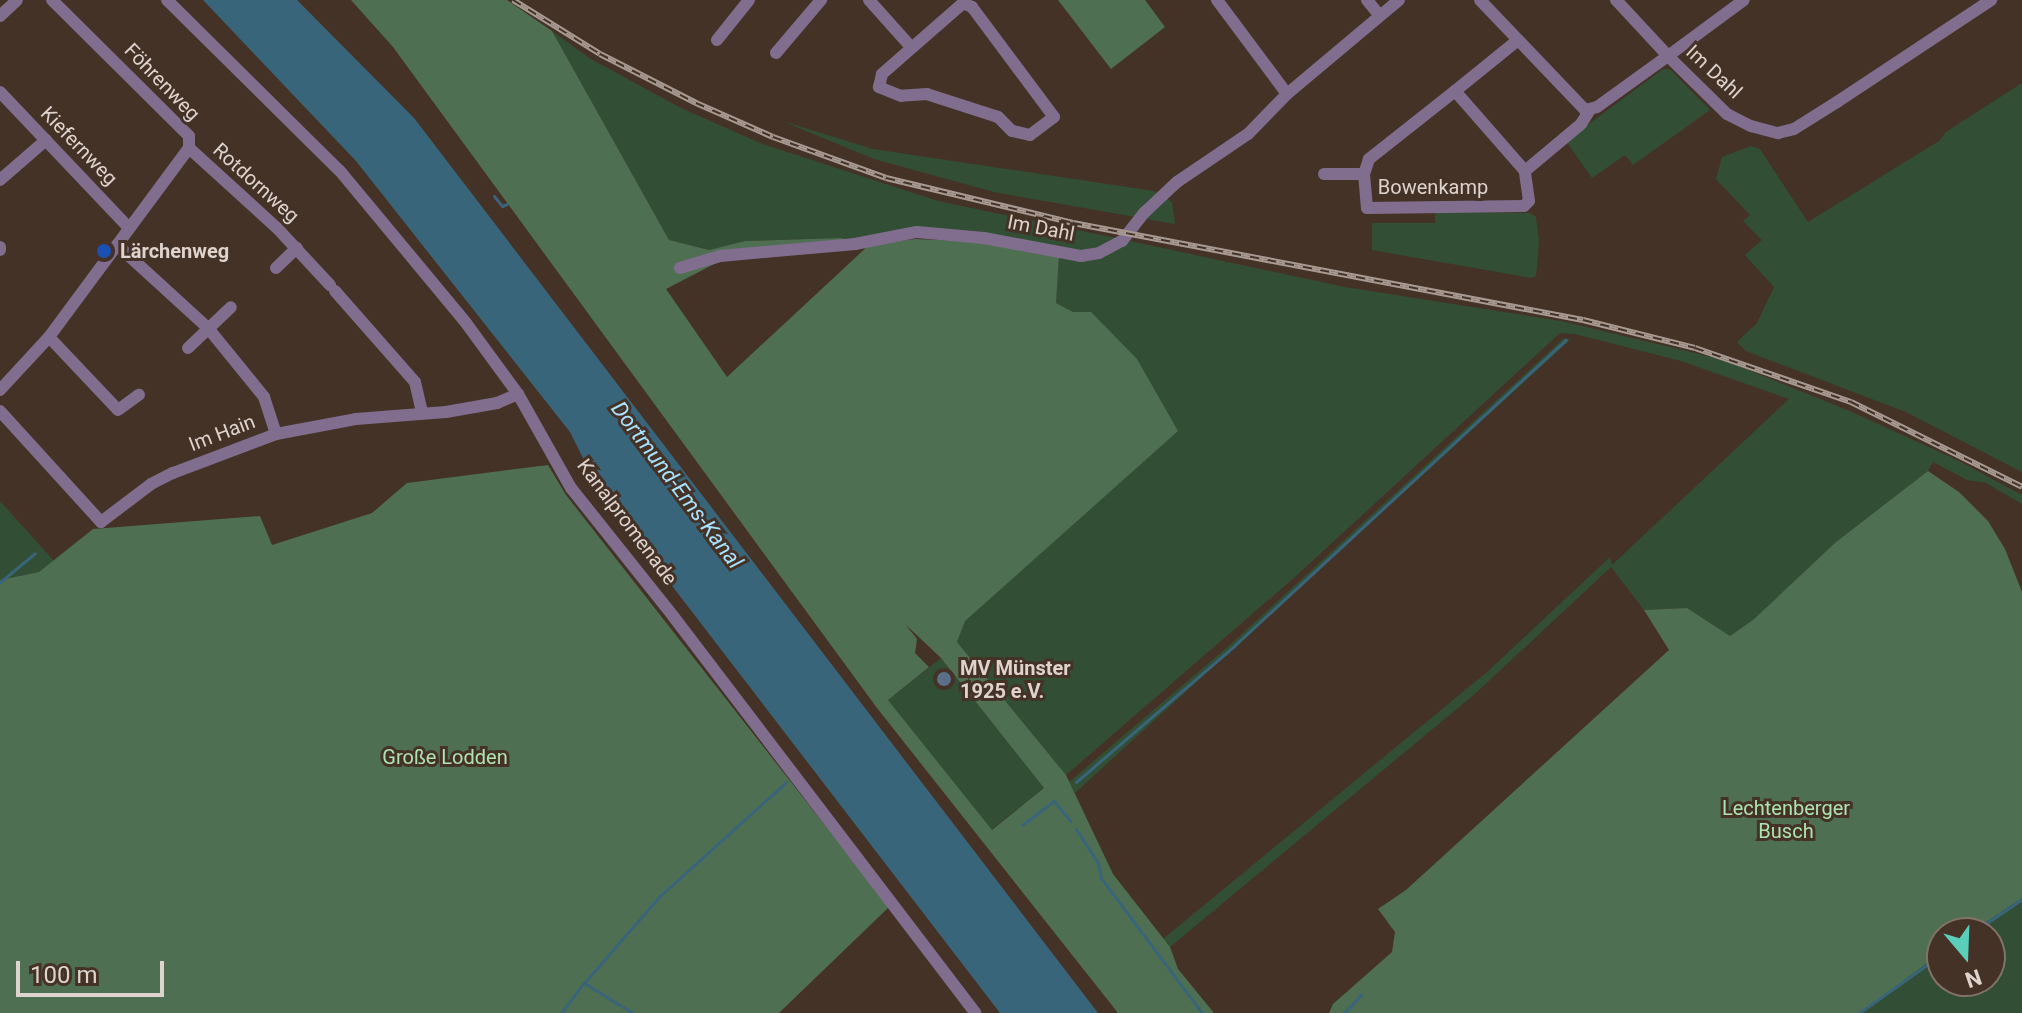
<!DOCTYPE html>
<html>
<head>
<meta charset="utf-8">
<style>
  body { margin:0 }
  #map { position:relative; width:2022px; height:1013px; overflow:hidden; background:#443227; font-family:Roboto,sans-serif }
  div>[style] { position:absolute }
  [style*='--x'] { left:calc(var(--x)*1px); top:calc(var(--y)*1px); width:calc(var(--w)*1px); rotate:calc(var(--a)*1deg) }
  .green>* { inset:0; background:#324f35 }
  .forest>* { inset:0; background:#4f6f52 }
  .water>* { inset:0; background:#39657a }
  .stream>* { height:3px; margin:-1.5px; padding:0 1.5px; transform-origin:1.5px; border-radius:1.5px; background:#39657a }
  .minor>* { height:12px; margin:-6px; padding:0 6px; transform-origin:6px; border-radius:6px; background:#816d8d }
  .rail>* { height:6px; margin-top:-3px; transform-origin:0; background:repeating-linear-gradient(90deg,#443227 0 9px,#a89a92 0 18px); box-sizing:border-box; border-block:2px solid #a89a92 }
  .dots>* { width:22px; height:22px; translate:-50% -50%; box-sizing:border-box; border:4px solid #443227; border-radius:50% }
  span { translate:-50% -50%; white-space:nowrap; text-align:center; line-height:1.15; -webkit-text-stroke:6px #443227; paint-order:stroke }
  .street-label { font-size:20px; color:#dfd3cd }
  .poi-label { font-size:20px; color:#dfd3cd; font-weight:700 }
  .left { translate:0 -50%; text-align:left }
  .park-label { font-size:20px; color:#ade3b1 }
  .water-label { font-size:22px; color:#a8e2ff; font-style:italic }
  .north { position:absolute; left:1926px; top:917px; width:80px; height:80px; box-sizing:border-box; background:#443227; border:2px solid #827269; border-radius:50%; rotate:161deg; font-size:22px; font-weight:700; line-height:32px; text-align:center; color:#dfd3cd }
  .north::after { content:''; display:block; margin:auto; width:28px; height:36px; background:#5bcebb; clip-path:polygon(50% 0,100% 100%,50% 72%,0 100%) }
  .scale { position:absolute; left:16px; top:961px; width:148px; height:36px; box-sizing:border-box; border:4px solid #dfd3cd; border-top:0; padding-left:10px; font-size:24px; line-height:28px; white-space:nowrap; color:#dfd3cd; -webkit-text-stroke:6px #443227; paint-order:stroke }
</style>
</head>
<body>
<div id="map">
  <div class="green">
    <i style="clip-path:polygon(552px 31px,591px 59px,679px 107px,760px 143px,938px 201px,1116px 238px,1111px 244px,1079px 253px,984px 234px,851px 241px,841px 238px,745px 241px,709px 250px,669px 240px)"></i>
    <i style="clip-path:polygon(1663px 69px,1670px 69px,1710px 110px,1633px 165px,1625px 155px,1592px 178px,1566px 141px)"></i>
    <i style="clip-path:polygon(2022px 83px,2022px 472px,1906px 412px,1746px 351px,1737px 342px,1757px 323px,1774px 287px,1745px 255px,1762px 240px,1743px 221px,1750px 215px,1716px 179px,1722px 157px,1751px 146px,1760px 149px,1808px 222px,1939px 141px,1946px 132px)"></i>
    <i style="clip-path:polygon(782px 121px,873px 149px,1154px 191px,1172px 202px,1175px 224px,994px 192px,874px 159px)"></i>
    <i style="clip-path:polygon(1435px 212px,1530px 213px,1536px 217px,1539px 242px,1536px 276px,1531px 278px,1372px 250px,1372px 223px,1435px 223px)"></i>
    <i style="clip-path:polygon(1130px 241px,1345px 287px,1561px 321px,1724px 360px,1852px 412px,1955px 459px,2022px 495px,2022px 504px,1986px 483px,1967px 480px,1933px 462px,1928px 471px,1836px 542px,1753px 621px,1730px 636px,1687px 608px,1644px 610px,1611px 567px,1476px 693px,1170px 947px,1163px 939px,1487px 672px,1610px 557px,1612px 565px,1789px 399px,1681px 361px,1575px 334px,1560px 333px,1296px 576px,1066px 775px,957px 642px,1073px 312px,1056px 303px,1059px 257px,1115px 251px)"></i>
    <i style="clip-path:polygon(1564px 338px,1570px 340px,1075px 793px,1069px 782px,1231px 644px)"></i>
    <i style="clip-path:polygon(0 501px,54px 561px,39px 572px,0 580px)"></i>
    <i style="clip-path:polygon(941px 658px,1044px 788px,991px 830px,888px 700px)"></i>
    <i style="clip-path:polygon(2022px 898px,2022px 1013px,1859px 1013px,1942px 952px,1942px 981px,1990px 981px,1990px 933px,1970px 933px)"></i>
  </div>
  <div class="forest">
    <i style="clip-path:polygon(evenodd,351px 0,507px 0,552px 31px,669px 240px,709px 250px,745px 241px,841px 238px,851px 241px,720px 261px,666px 289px,727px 377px,869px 245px,915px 239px,982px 242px,1059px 257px,1056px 303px,1073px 312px,1091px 312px,1137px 359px,1178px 431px,965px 621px,957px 642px,1066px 775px,1113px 874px,1170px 947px,1178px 969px,1214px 1013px,1118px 1013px,877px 708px,393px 47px,351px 0,905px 624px,941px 658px,1044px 788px,992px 830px,888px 700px,929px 667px,915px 653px,917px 639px,905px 624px)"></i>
    <i style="clip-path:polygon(1058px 0,1145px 0,1165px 27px,1111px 69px)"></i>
    <i style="clip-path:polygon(548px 465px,566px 495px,889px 907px,779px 1013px,0 1013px,0 580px,39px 572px,93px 529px,260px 516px,272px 545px,372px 513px,407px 483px)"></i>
    <i style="clip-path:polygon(1928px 471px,1959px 492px,1988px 521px,2005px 549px,2022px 592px,2022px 898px,1970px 933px,1942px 933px,1942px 952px,1860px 1013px,1329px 1013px,1333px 1004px,1392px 952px,1395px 932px,1378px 909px,1406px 890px,1669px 650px,1644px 610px,1687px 608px,1730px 636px,1753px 620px,1836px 542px)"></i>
  </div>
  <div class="water">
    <i style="clip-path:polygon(203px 0,297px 0,414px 118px,1098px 1013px,1000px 1013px,600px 492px,570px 432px,356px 161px)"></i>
  </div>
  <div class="stream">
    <i style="--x:494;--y:196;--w:13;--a:51"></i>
    <i style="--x:502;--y:206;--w:5;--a:-22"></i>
    <i style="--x:0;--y:582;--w:45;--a:-39.6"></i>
    <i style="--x:1076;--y:782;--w:210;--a:-40.7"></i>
    <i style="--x:1235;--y:645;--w:450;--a:-42.7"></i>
    <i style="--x:1022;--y:825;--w:40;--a:-37"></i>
    <i style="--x:1054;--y:801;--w:26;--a:51"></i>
    <i style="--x:1076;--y:829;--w:40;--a:57.1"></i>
    <i style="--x:1098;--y:863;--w:15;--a:79"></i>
    <i style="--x:1101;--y:878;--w:169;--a:53.2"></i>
    <i style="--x:1972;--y:933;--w:60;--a:-34.2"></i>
    <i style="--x:584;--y:983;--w:116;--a:-48.9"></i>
    <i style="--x:660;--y:896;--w:170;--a:-42.1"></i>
    <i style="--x:561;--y:1013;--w:38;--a:-53"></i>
    <i style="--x:584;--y:983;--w:57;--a:31.5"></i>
    <i style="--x:1344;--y:1013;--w:25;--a:-47"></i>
    <i style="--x:1859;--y:1013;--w:102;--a:-35.4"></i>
  </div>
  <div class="minor">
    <i style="--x:167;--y:0;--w:243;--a:44.7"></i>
    <i style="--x:340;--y:171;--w:197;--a:50.3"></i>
    <i style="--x:466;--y:323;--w:88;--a:53.8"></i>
    <i style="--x:518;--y:394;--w:108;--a:60.6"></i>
    <i style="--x:571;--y:488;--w:164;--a:51.4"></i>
    <i style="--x:673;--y:616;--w:499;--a:52.7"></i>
    <i style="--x:869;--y:0;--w:63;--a:48.2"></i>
    <i style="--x:1217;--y:0;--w:117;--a:53.3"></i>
    <i style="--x:1367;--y:0;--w:19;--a:51"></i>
    <i style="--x:1480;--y:0;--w:152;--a:46.3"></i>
    <i style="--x:1585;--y:110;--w:12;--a:-14"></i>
    <i style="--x:1597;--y:107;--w:87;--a:-35.7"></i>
    <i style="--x:1668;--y:56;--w:83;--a:44.5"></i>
    <i style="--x:1727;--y:114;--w:27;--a:27"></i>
    <i style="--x:1751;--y:126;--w:28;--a:15"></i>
    <i style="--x:1778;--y:133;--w:16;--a:-14"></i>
    <i style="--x:1794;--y:129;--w:51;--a:-32.1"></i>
    <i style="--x:1837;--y:102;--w:185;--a:-33.5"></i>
    <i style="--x:1616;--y:0;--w:76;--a:47.1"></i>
    <i style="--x:1668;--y:56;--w:94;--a:-36.4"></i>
    <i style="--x:963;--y:3;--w:10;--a:24"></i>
    <i style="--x:972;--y:7;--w:137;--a:53.3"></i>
    <i style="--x:1054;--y:117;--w:30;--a:143"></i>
    <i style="--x:1030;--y:135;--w:18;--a:-167"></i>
    <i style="--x:1012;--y:131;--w:20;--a:-135"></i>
    <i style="--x:998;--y:117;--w:75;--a:-162.1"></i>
    <i style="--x:927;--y:94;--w:26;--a:176"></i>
    <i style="--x:901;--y:96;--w:24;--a:-158"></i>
    <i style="--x:879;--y:87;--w:13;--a:-77"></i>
    <i style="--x:882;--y:74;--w:108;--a:-41.2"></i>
    <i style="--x:0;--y:16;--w:23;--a:-43"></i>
    <i style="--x:717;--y:40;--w:51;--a:-51.3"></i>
    <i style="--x:1518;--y:40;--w:81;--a:141"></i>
    <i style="--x:1455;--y:91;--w:106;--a:48.8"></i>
    <i style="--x:1525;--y:171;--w:73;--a:-40"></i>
    <i style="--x:1581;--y:124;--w:15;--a:-58"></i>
    <i style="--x:776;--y:53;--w:70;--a:-49.7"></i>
    <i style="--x:1455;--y:91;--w:110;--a:141.7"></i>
    <i style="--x:1369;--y:159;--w:16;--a:108"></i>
    <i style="--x:1364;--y:174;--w:34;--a:85"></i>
    <i style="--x:1367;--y:208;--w:157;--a:-0.7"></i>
    <i style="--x:1524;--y:206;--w:7;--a:-45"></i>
    <i style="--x:1529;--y:201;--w:30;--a:-98"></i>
    <i style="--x:0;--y:92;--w:187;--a:46.5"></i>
    <i style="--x:189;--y:148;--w:119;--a:42.3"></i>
    <i style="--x:277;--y:228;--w:78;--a:47.1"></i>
    <i style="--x:1324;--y:174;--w:40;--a:0"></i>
    <i style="--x:0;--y:180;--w:61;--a:-41"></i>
    <i style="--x:117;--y:245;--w:123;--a:42.4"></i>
    <i style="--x:208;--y:328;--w:89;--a:50.9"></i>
    <i style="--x:264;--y:397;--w:39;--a:72"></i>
    <i style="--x:0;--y:247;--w:3;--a:90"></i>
    <i style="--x:276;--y:268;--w:29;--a:-44"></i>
    <i style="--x:680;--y:268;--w:42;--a:-16.7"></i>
    <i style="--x:720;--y:256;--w:136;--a:-5.1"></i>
    <i style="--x:855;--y:244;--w:63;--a:-11"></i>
    <i style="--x:917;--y:232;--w:67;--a:5.1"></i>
    <i style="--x:984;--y:238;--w:99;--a:10.5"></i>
    <i style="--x:1081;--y:256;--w:18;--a:-9"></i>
    <i style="--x:1099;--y:253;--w:26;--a:-28"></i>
    <i style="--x:1122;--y:241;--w:37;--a:-52"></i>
    <i style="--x:1145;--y:212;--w:44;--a:-43.2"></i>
    <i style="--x:1177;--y:182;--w:86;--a:-34.1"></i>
    <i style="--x:1248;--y:134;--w:56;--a:-45.7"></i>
    <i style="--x:1287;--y:94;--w:146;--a:-40"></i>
    <i style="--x:335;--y:291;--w:121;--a:48.7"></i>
    <i style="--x:415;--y:382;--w:32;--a:77"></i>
    <i style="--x:49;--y:337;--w:100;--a:46.6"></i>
    <i style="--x:118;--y:410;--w:26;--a:-36"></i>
    <i style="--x:188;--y:348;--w:59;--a:-43.6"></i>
    <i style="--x:0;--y:390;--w:72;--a:-47.2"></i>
    <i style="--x:49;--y:337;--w:235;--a:-53.5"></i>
    <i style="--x:189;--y:148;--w:12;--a:-90"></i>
    <i style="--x:189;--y:136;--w:193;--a:-135.2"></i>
    <i style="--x:0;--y:411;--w:150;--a:47.7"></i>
    <i style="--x:101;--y:522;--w:63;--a:-37.2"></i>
    <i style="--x:151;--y:484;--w:25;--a:-27"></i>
    <i style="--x:173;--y:473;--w:110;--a:-20.7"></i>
    <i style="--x:276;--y:434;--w:81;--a:-10.6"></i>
    <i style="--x:356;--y:419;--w:90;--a:-4.4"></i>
    <i style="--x:446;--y:412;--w:52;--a:-10"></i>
    <i style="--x:497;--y:403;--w:23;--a:-23"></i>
  </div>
  <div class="rail">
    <i style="--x:513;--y:0;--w:102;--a:31.8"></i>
    <i style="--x:600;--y:54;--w:108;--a:27"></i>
    <i style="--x:696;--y:103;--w:84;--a:23.8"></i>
    <i style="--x:773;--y:137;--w:120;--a:19.9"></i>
    <i style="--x:886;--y:178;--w:192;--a:13.5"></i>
    <i style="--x:1073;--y:223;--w:519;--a:10.77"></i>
    <i style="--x:1583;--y:320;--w:115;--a:14"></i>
    <i style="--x:1695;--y:348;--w:165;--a:19.1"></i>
    <i style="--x:1851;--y:402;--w:191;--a:26.4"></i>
  </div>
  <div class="dots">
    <i style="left:104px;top:251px;background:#1a4fb4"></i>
    <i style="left:944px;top:679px;background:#5c6f8a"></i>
  </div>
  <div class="street-label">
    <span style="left:1714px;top:72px;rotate:43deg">Im Dahl</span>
    <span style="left:162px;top:82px;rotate:46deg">Föhrenweg</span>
    <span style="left:79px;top:146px;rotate:46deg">Kiefernweg</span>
    <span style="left:256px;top:183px;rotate:42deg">Rotdornweg</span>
    <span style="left:1433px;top:187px">Bowenkamp</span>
    <span style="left:1041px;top:228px;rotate:11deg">Im Dahl</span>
    <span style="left:222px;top:433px;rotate:-21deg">Im Hain</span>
    <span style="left:627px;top:522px;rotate:53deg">Kanalpromenade</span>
  </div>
  <div class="poi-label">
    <span class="left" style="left:120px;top:251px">Lärchenweg</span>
    <span class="left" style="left:960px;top:680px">MV Münster<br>1925 e.V.</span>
  </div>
  <div class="park-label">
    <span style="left:445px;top:757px">Große Lodden</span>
    <span style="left:1786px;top:820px">Lechtenberger<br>Busch</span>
  </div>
  <div class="water-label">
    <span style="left:677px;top:485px;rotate:53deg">Dortmund-Ems-Kanal</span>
  </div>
  <div class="north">N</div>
  <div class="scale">100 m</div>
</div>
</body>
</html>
